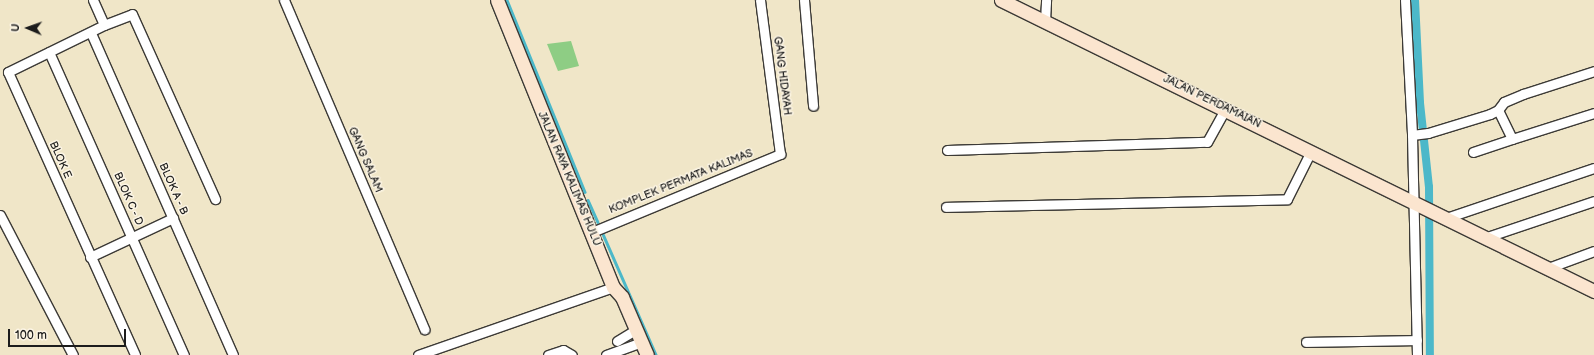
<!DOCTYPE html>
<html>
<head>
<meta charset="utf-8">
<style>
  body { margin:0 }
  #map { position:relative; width:1594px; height:355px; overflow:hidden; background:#f0e6c8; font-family:"Balsamiq Sans",sans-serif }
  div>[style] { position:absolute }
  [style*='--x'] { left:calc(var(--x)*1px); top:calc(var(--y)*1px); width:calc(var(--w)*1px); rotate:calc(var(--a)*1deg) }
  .green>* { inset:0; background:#8ecd84 }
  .stream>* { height:2.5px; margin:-1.25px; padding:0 1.25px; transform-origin:1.25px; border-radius:1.25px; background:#4cb8c9 }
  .canal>* { height:8px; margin:-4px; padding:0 4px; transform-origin:4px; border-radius:4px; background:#4cb8c9 }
  .roads { filter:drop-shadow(1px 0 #3c3a36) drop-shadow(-1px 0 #3c3a36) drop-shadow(0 1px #3c3a36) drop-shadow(0 -1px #3c3a36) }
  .street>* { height:9px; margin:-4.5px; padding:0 4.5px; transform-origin:4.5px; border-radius:4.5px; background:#fff }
  .secondary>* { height:13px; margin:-6.5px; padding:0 6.5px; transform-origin:6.5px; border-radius:6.5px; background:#fbe5cf }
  span { translate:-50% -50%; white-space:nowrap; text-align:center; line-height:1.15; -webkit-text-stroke:3px #fcf5e5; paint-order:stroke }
  .street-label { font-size:11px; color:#1c1c1c }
  .north { position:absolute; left:8px; top:8px; width:40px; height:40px; -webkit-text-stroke:3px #fcf5e5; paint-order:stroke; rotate:272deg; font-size:11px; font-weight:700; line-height:16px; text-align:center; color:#1c1c1c }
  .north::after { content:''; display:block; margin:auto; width:14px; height:18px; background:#1c1c1c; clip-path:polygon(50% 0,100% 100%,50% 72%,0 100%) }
  .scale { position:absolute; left:8px; top:329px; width:118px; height:18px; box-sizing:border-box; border:2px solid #1c1c1c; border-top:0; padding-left:5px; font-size:12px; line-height:14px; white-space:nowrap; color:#1c1c1c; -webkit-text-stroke:3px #fcf5e5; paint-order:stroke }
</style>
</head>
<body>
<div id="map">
  <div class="green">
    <i style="clip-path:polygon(571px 41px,579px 66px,558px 71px,547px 44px)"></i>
  </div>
  <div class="stream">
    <i style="--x:507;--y:0;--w:207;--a:67.9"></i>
    <i style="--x:588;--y:200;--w:24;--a:66"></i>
    <i style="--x:603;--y:234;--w:132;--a:66.3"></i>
  </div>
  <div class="canal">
    <i style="--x:1415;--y:0;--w:103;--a:87.2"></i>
    <i style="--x:1420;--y:103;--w:84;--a:83.9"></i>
    <i style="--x:1429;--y:187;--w:168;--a:89.7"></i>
  </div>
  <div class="roads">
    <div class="street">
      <i style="--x:93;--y:0;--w:27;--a:66"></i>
      <i style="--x:104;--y:25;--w:107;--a:153.9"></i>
      <i style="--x:8;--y:72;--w:310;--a:65.8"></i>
      <i style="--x:284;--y:0;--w:358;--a:66.9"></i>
      <i style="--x:804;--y:0;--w:106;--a:85.1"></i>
      <i style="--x:1405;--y:0;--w:135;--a:87"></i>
      <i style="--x:1412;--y:135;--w:220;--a:88.7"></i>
      <i style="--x:1045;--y:21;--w:21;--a:-87"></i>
      <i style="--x:104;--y:25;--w:30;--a:-21"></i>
      <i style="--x:132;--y:14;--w:203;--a:65.8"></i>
      <i style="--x:91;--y:33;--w:352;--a:66.2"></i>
      <i style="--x:49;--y:52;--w:332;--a:66"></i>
      <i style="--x:1498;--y:110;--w:32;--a:64"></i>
      <i style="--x:1512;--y:139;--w:86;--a:-17.6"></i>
      <i style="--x:1412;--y:135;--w:16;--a:-7"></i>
      <i style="--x:1428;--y:133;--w:65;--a:-17"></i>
      <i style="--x:1490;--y:114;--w:9;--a:-27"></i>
      <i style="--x:1498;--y:110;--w:10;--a:-53"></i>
      <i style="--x:1504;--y:102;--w:21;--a:-23"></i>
      <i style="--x:1523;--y:94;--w:75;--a:-17.9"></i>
      <i style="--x:947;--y:150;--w:260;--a:-1.8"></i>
      <i style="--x:1207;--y:142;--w:38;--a:-61"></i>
      <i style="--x:1473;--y:152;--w:41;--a:-18.4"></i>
      <i style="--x:946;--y:207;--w:341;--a:-1.3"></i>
      <i style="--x:1287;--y:199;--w:54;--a:-63.4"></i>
      <i style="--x:0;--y:215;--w:158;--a:62.5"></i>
      <i style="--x:1446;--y:218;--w:156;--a:-18.7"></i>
      <i style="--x:592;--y:232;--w:204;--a:-22.5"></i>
      <i style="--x:780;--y:154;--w:155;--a:-97.4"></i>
      <i style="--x:1487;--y:237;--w:113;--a:-18.6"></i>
      <i style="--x:90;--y:257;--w:92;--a:-25.2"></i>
      <i style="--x:1548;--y:268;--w:49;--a:-20.3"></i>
      <i style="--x:617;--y:341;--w:23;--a:-31"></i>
      <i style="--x:1306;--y:342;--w:111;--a:-1"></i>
      <i style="--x:418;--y:355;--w:207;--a:-19.2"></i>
      <i style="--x:548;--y:355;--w:16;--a:-18"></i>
      <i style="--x:563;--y:350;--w:10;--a:29"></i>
      <i style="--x:606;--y:355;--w:38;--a:-20"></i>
    </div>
    <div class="secondary">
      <i style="--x:497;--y:0;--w:310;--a:68"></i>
      <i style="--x:613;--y:287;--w:13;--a:48"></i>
      <i style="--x:622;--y:297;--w:63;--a:66.7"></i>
      <i style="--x:1001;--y:0;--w:661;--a:26.14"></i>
    </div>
  </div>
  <div class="street-label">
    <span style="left:782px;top:76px;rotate:83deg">GANG HIDAYAH</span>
    <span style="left:1212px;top:102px;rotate:26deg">JALAN PERDAMAIAN</span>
    <span style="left:60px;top:160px;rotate:66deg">BLOK E</span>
    <span style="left:365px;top:160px;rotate:67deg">GANG SALAM</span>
    <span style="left:569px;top:179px;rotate:67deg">JALAN RAYA KALIMAS HULU</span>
    <span style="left:681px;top:182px;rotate:-22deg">KOMPLEK PERMATA KALIMAS</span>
    <span style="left:173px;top:189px;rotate:66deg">BLOK A - B</span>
    <span style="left:128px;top:199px;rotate:66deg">BLOK C - D</span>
  </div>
  <div class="north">U</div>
  <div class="scale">100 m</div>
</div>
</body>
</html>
